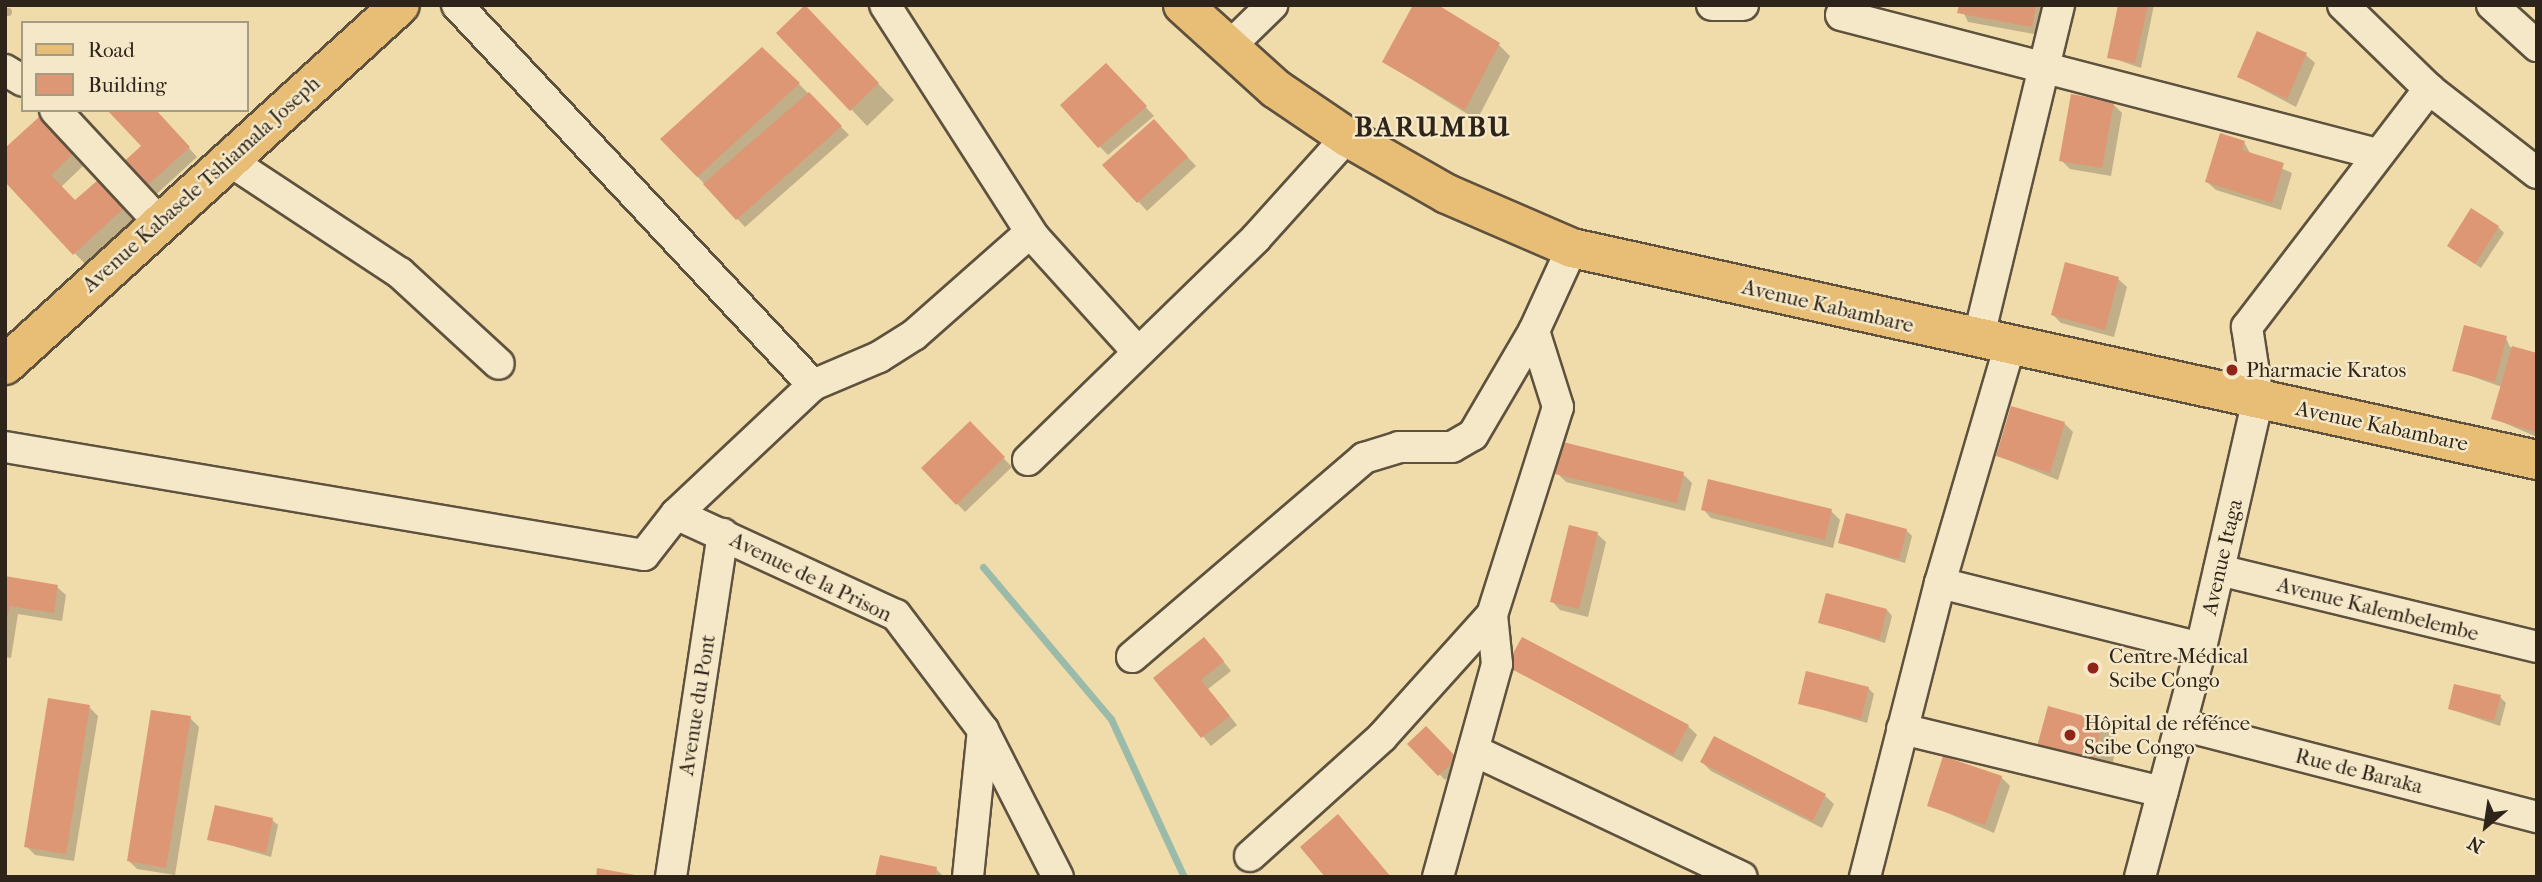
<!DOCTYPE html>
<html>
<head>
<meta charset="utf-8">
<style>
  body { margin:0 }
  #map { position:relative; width:2542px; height:882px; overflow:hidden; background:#f0dbab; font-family:"IM FELL French Canon",serif }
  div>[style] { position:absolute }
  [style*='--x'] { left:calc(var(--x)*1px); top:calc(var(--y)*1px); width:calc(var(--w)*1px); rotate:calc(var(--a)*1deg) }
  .shadow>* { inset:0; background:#0003 }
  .round { border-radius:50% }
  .stream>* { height:7px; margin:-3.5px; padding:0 3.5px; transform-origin:3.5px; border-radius:3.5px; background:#9abba9 }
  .building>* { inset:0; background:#de9774 }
  .roads { filter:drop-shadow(2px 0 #5e523e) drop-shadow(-2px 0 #5e523e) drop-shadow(0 2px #5e523e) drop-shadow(0 -2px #5e523e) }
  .minor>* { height:30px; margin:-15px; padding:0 15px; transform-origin:15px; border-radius:15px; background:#f5e8c8 }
  .major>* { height:38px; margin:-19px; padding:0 19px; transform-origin:19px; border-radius:19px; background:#e8be76 }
  .dots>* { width:19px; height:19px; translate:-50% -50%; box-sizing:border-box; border:4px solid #f5e8c8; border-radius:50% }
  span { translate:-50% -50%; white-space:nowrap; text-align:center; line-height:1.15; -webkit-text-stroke:5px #f5e8c8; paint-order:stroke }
  .street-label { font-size:21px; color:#2e2419 }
  .poi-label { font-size:21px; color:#2e2419 }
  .left { translate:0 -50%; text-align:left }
  .district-label { font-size:28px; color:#2e2419; font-weight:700; letter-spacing:2px }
  .frame { position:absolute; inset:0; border:7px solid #2e2419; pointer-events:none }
  .legend { position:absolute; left:21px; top:21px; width:228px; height:91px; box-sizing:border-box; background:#f5e8c8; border:2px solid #a59a82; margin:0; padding:9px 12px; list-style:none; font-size:21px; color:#2e2419 }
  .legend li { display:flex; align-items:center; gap:14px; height:35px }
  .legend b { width:35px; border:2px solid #a59a82 }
  .north { position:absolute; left:2451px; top:791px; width:70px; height:70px; -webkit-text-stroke:5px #f5e8c8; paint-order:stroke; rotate:209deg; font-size:19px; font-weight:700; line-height:28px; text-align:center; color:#2e2419 }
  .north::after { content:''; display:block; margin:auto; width:24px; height:32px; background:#2e2419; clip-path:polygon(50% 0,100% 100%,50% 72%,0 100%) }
</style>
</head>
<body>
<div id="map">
  <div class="shadow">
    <i style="clip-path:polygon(1960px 5px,2046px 5px,2040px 35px,1968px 22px)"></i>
    <i style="clip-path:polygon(2120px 5px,2154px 5px,2141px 68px,2109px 57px)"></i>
    <i class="round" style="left:4px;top:8px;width:8px;height:8px"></i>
    <i style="clip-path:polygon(821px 24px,894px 100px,867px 126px,851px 109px)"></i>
    <i style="clip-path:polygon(1499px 45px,1510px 56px,1477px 120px,1384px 62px)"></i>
    <i style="clip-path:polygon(2306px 55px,2315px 63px,2296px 107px,2239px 77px)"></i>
    <i style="clip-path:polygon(1106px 65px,1154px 116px,1108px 155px,1099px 146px)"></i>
    <i style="clip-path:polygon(799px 84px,849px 135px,745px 227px,662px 139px)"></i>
    <i style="clip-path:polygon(2113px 104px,2122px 113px,2111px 176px,2070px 169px,2061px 160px)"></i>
    <i style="clip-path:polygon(155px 110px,197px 157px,150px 200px,141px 191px,143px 146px)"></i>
    <i style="clip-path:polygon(1162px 130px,1196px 166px,1147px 211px,1105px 165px)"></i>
    <i style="clip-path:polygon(50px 131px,83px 166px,61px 187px,75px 203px,109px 194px,134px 221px,86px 265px,5px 179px)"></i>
    <i style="clip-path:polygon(2244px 142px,2251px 155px,2292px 173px,2281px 210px,2216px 190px,2207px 182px)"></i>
    <i style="clip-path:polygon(2498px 227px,2504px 233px,2481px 268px,2449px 246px)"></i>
    <i style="clip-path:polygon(2118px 279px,2127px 287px,2114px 337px,2061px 323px,2052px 314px)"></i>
    <i style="clip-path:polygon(2506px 338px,2510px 347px,2537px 355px,2537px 437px,2493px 418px,2502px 387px,2454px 370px)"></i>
    <i style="clip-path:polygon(970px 423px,1012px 467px,965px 512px,923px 468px)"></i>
    <i style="clip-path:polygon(2064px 423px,2073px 432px,2058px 480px,1998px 456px)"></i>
    <i style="clip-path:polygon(1557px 473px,1683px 474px,1692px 483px,1685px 511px,1566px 482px)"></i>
    <i style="clip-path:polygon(1703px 509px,1831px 511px,1840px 520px,1833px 548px,1711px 518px)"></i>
    <i style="clip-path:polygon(1906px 530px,1912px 536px,1905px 563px,1840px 543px)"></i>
    <i style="clip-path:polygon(1597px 534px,1606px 542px,1588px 617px,1560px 610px,1552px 601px)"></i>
    <i style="clip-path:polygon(5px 578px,57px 587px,66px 595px,62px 621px,18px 614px,11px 658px,5px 657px)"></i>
    <i style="clip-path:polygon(1887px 610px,1892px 616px,1885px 643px,1820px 622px)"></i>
    <i style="clip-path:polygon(1213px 648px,1231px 671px,1208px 689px,1237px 725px,1211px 746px,1155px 678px)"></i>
    <i style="clip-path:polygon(1509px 666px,1688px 726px,1697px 735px,1682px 762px)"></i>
    <i style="clip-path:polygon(1868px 688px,1874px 694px,1867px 723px,1800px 703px)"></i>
    <i style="clip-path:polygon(2500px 697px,2506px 703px,2500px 726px,2450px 709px)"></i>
    <i style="clip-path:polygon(89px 707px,98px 716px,74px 861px,35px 855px,26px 846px)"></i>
    <i style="clip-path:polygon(190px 718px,199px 727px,175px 875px,137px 869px,128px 860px)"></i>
    <i style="clip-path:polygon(2101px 722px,2117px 739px,2111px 774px,2054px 766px)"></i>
    <i style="clip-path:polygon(1426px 728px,1461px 765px,1445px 780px,1410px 744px)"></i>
    <i style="clip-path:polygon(1714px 739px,1825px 796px,1834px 804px,1822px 828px,1711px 771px,1702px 762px)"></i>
    <i style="clip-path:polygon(2001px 777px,2010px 786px,1994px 833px,1929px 805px)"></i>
    <i style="clip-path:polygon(272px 820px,278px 825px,271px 857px,209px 839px)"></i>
    <i style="clip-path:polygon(936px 869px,944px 877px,876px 877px)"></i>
  </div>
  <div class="stream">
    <i style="--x:983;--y:567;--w:199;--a:49.9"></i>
    <i style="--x:1111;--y:719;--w:174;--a:65.2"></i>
  </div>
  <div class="building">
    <i style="clip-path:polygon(805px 5px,879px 83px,850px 111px,776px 33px)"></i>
    <i style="clip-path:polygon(1413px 5px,1438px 5px,1500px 43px,1465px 110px,1382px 62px)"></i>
    <i style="clip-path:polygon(1959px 5px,2036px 5px,2032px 27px,1957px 13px)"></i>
    <i style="clip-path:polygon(2118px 5px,2148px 5px,2135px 63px,2107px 58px)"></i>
    <i style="clip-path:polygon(2257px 31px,2307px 53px,2287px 99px,2237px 77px)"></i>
    <i style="clip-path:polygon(762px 47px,800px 83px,697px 177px,660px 139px)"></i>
    <i style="clip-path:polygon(1106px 63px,1147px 106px,1098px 148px,1060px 105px)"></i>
    <i style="clip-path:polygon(809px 92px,842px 126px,736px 220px,703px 184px)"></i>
    <i style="clip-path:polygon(2071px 94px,2114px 102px,2102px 168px,2059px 161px)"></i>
    <i style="clip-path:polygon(107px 110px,156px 110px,190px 147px,140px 192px,118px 167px,141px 146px)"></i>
    <i style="clip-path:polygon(39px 117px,73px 154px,51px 175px,75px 200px,98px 180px,124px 208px,73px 255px,5px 182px,5px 148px)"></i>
    <i style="clip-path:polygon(1154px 119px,1188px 157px,1137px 203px,1102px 165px)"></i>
    <i style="clip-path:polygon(2220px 133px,2245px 141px,2242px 150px,2284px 163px,2272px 203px,2205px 182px)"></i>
    <i style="clip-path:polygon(2471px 208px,2499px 226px,2475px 264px,2447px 246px)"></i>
    <i style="clip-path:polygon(2065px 262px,2119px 277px,2105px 330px,2051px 315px)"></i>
    <i style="clip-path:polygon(2464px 325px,2507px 336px,2495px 382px,2452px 371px)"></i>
    <i style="clip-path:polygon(2512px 346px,2537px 353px,2537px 432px,2491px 419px)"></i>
    <i style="clip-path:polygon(2011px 406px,2065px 422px,2050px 473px,1996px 456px)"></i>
    <i style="clip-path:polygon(970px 421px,1005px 457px,956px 505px,921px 468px)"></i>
    <i style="clip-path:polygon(1563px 442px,1684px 472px,1677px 503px,1555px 474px)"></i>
    <i style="clip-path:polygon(1708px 479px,1832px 509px,1825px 540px,1701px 510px)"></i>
    <i style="clip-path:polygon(1846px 513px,1907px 529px,1899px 559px,1838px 543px)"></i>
    <i style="clip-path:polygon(1569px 525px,1598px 532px,1579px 609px,1550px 602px)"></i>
    <i style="clip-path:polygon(5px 576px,58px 585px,54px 613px,10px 606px,5px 626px)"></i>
    <i style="clip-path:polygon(1826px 593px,1887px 609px,1880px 639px,1818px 623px)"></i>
    <i style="clip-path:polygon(1204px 637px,1224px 661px,1201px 680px,1230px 716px,1201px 738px,1153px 678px)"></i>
    <i style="clip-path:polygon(1522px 637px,1689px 725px,1673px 755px,1506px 666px)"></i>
    <i style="clip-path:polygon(1806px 671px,1869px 687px,1861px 719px,1798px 704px)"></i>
    <i style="clip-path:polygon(2454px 684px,2501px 695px,2494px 721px,2448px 709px)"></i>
    <i style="clip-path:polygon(48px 698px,90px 705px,66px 854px,24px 847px)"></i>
    <i style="clip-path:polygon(2048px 706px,2102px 721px,2095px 759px,2036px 750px)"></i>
    <i style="clip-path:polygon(151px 710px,191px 716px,166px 868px,127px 861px)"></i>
    <i style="clip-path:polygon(1426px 726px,1457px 758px,1438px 776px,1407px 744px)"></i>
    <i style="clip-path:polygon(1714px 736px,1826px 794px,1813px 821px,1700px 762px)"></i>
    <i style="clip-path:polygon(1943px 756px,2002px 776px,1985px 825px,1927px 806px)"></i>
    <i style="clip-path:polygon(215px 805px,273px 818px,266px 853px,207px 840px)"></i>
    <i style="clip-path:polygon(1338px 814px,1391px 877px,1325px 877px,1300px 847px)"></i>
    <i style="clip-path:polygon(880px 855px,937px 867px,935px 877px,875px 877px)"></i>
    <i style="clip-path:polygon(597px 868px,635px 875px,635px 877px,596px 877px)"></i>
  </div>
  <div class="roads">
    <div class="minor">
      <i style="--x:457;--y:5;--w:521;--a:46.87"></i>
      <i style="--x:885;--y:5;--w:276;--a:57.3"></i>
      <i style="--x:1034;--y:237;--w:152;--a:47.9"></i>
      <i style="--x:1712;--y:5;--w:31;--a:0"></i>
      <i style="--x:2343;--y:5;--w:120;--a:44.3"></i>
      <i style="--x:2429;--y:89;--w:137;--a:37.9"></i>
      <i style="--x:2492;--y:5;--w:61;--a:42.3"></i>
      <i style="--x:1841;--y:15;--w:554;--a:14.54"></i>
      <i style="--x:1228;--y:48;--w:62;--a:-44.3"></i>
      <i style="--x:5;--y:70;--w:21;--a:31"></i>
      <i style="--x:55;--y:110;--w:153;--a:47.1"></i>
      <i style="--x:227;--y:159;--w:207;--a:33.4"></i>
      <i style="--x:400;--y:273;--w:134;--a:42.6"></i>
      <i style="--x:1978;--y:340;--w:345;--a:-76.4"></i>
      <i style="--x:5;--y:447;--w:648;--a:9.59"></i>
      <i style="--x:644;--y:555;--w:52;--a:-52"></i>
      <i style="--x:676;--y:514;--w:188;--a:-43.3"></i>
      <i style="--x:813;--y:385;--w:72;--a:-23"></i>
      <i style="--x:879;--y:357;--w:41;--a:-32.2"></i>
      <i style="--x:914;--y:335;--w:145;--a:-41.4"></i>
      <i style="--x:1023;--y:239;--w:11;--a:-10"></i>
      <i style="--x:1028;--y:460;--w:318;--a:-44.2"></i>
      <i style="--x:1256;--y:238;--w:136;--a:-48"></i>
      <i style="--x:676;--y:514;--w:242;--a:24.7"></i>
      <i style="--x:896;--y:615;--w:144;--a:52.9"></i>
      <i style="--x:983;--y:730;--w:165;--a:63"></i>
      <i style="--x:2219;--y:570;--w:327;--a:13.6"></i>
      <i style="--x:1940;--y:583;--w:269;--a:14"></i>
      <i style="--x:1132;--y:657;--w:306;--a:-40.6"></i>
      <i style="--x:1364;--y:458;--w:37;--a:-17"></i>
      <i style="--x:1399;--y:447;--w:53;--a:0"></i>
      <i style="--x:1452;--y:447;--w:24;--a:-30"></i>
      <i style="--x:1473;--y:435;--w:121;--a:-59.6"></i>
      <i style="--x:1534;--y:331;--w:91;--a:-65.4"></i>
      <i style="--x:2181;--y:725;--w:368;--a:14.5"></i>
      <i style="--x:1902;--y:729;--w:268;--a:13.6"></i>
      <i style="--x:1475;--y:751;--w:295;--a:25.3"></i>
      <i style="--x:1250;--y:856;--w:178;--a:-42"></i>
      <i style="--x:1382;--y:737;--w:164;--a:-48"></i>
      <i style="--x:1492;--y:615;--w:218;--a:-72.4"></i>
      <i style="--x:1558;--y:407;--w:80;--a:-107.5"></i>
      <i style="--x:671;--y:877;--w:347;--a:-81.4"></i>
      <i style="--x:968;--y:877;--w:148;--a:-84.2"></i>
      <i style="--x:1438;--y:877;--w:221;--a:-74.5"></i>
      <i style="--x:1497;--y:664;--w:49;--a:-95.8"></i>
      <i style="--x:1865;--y:877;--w:303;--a:-75.7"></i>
      <i style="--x:1940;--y:583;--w:245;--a:-73.6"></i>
      <i style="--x:2140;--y:877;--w:237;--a:-75.1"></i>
      <i style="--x:2201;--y:648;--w:255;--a:-77.1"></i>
      <i style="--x:2258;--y:399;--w:73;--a:-98.7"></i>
      <i style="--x:2247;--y:327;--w:300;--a:-52.6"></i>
    </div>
    <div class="major">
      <i style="--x:1183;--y:5;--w:125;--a:42.1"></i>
      <i style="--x:1276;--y:89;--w:86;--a:34.1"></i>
      <i style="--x:1347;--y:137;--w:115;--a:29.7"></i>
      <i style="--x:1447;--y:194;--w:136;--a:23.4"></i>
      <i style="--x:1572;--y:248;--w:988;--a:12.39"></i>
      <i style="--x:5;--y:365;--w:534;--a:-42.35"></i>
    </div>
  </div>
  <div class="dots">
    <i style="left:2232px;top:370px;background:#8f2418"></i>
    <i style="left:2093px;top:668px;background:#8f2418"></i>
    <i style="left:2070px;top:735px;background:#8f2418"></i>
  </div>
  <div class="street-label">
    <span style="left:201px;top:184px;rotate:-42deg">Avenue Kabasele Tshiamala Joseph</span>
    <span style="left:1828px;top:306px;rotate:13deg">Avenue Kabambare</span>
    <span style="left:2382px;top:426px;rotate:12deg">Avenue Kabambare</span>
    <span style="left:2222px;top:557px;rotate:-77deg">Avenue Itaga</span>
    <span style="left:811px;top:577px;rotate:26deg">Avenue de la Prison</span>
    <span style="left:2378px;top:609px;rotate:14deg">Avenue Kalembelembe</span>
    <span style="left:697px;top:705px;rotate:-81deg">Avenue du Pont</span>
    <span style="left:2359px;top:771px;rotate:14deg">Rue de Baraka</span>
  </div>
  <div class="poi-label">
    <span class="left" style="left:2246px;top:370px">Pharmacie Kratos</span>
    <span class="left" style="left:2109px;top:668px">Centre Médical<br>Scibe Congo</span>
    <span class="left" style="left:2084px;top:735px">Hôpital de réfénce<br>Scibe Congo</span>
  </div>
  <div class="district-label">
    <span style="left:1433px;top:127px">BARUMBU</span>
  </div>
  <div class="frame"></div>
  <ul class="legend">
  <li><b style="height:9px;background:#e8be76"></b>Road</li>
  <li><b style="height:19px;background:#de9774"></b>Building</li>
  </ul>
  <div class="north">N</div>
</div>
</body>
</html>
